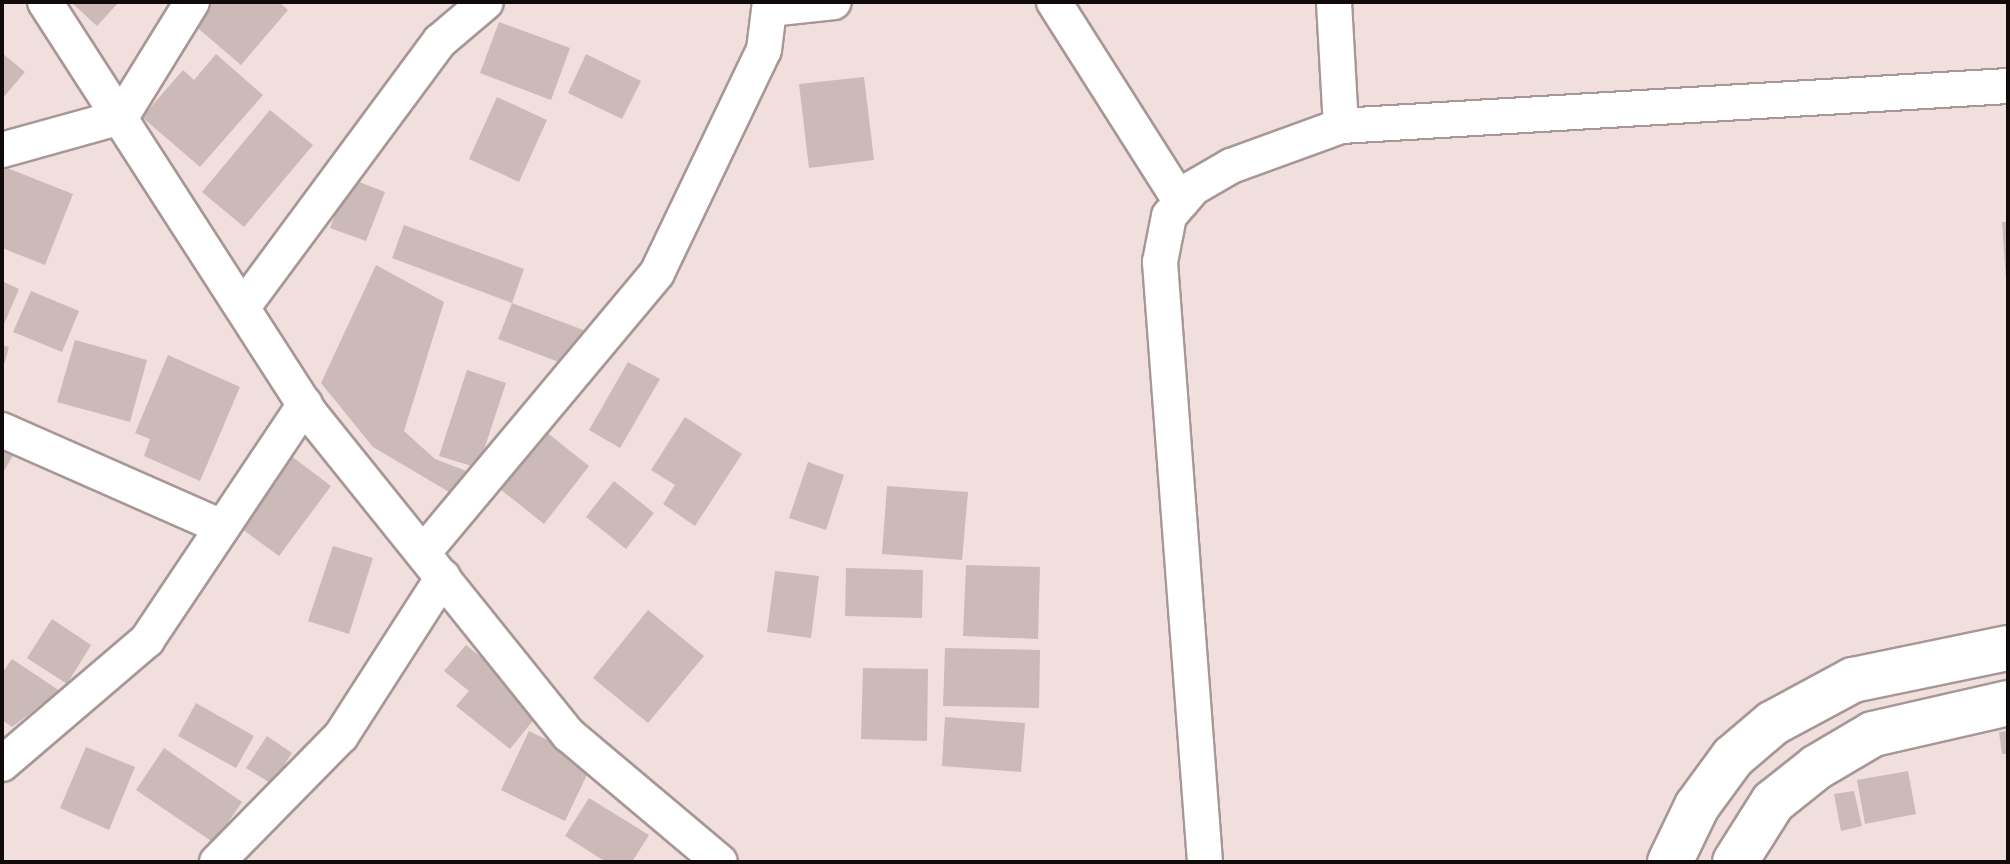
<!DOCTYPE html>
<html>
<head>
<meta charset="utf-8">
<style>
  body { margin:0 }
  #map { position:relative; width:2010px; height:864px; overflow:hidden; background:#f1dfdd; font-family:"Work Sans",sans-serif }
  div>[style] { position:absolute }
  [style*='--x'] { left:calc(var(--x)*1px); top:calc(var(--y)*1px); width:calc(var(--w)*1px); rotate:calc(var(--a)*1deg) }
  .building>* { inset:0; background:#cbbab8 }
  .roads { filter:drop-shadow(2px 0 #a79796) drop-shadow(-2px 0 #a79796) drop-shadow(0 2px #a79796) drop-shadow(0 -2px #a79796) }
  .minor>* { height:34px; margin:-17px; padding:0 17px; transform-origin:17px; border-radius:17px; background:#fff }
  .primary>* { height:44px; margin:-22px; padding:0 22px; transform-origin:22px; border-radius:22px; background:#fff }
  span { translate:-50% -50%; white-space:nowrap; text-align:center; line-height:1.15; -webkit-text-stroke:6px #f1dfdd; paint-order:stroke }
  .frame { position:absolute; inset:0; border:4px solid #100a0a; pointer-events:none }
</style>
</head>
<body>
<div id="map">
  <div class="building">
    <i style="clip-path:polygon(71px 2px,119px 2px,97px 26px)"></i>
    <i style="clip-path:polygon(211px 2px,279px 2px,288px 10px,241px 65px,193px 24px)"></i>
    <i style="clip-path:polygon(499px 22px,570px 48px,551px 100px,480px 73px)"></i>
    <i style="clip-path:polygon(2px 53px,25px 72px,2px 99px)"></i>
    <i style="clip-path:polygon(216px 54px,263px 95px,200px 167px,142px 117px,183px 70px,194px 80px)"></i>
    <i style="clip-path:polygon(586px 54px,641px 81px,622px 119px,568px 93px)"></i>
    <i style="clip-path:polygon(864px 77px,874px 160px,809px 168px,799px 84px)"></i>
    <i style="clip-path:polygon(497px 97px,547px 120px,519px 182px,469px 159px)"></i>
    <i style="clip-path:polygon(270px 110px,313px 145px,244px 227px,202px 192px)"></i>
    <i style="clip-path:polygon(2px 166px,73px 194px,45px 265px,2px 248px)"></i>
    <i style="clip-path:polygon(349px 178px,385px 192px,366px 241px,330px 228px)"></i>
    <i style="clip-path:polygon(2002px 222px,2008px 222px,2008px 278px,2006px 279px)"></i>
    <i style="clip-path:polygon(404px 225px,524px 269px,512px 303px,586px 331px,572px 367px,498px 339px,512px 303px,392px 258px)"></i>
    <i style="clip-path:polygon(376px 265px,444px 302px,404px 431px,435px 459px,469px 472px,461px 499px,373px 447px,321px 383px)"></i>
    <i style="clip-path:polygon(2px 281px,19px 289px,2px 329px)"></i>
    <i style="clip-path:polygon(31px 291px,79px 311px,62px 352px,13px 332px)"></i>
    <i style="clip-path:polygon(75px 340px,147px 360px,130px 422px,57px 402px)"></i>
    <i style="clip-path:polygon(2px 345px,9px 347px,3px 368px,2px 368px)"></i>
    <i style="clip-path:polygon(168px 355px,240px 387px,200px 481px,144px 456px,150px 439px,135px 433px)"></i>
    <i style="clip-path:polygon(628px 362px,660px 379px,620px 448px,589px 430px)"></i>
    <i style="clip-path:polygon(467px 370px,506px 383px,478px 468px,439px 456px)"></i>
    <i style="clip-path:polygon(685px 417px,742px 454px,695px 526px,663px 504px,675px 485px,651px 470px)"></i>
    <i style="clip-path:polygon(545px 431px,589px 466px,544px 524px,500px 489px)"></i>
    <i style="clip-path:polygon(2px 447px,14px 454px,2px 474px)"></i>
    <i style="clip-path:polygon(290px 455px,331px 486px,279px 556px,238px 526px)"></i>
    <i style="clip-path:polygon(808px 462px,844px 475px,826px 530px,789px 518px)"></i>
    <i style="clip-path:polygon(614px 481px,654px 513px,626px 549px,586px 517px)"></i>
    <i style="clip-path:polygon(887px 486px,968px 492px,962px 560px,882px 554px)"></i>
    <i style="clip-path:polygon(333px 546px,373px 558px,349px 634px,308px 621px)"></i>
    <i style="clip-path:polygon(966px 565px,1040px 567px,1038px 639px,963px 636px)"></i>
    <i style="clip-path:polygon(846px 568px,923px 570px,922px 618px,845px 616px)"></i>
    <i style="clip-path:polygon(775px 571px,819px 576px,811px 638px,767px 632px)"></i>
    <i style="clip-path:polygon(648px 610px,704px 656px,648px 723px,593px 678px)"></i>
    <i style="clip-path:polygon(52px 619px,91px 645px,67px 684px,27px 658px)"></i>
    <i style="clip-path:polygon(466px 645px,544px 707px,510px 749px,456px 706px,469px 691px,444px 671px)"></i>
    <i style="clip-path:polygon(945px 648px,1040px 650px,1039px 708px,943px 706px)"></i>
    <i style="clip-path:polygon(12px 659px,60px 691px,12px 727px,2px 720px,2px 673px)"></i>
    <i style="clip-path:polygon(863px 668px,928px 669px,927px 741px,861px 739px)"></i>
    <i style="clip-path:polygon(196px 703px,254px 736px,236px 768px,178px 736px)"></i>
    <i style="clip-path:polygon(945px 717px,1025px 723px,1021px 772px,942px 766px)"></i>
    <i style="clip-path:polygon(529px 731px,593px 762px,565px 821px,501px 790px)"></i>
    <i style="clip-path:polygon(2008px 731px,2008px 754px,2002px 754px,1999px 732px)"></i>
    <i style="clip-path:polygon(267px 736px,292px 753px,272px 784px,246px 768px)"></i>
    <i style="clip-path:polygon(86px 747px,135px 767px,109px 830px,60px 808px)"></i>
    <i style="clip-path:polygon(164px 748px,242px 802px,214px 843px,136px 790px)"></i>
    <i style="clip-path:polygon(1908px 771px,1916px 814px,1865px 824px,1857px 780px)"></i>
    <i style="clip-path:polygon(1854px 791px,1862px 826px,1841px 831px,1834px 794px)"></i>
    <i style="clip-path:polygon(589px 798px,649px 835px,632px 862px,606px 862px,565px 836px)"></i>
  </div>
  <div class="roads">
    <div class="minor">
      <i style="--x:45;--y:2;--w:488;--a:57.2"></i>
      <i style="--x:309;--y:412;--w:415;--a:51.2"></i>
      <i style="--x:569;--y:735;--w:197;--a:40.1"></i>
      <i style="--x:1054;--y:2;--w:237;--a:57.6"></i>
      <i style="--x:1334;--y:2;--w:124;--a:86.8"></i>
      <i style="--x:770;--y:9;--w:64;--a:-6.2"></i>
      <i style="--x:2;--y:150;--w:123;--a:-15.5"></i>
      <i style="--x:121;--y:117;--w:135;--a:-58.3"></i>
      <i style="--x:243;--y:307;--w:331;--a:-53.5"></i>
      <i style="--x:440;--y:41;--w:60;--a:-40.3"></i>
      <i style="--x:2;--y:430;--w:240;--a:23.8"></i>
      <i style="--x:423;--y:553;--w:365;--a:-50.1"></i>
      <i style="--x:657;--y:273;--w:247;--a:-64.4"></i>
      <i style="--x:764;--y:50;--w:48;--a:-82.9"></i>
      <i style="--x:2;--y:764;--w:191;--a:-40.5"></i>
      <i style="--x:147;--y:640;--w:284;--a:-56.2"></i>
      <i style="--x:217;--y:862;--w:177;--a:-45.5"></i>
      <i style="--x:341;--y:736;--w:189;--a:-57.3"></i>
      <i style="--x:1205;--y:862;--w:602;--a:-94.29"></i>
      <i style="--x:1160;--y:262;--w:47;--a:-78.9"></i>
      <i style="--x:1169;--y:216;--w:37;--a:-49"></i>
      <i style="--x:1193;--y:188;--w:44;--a:-30.1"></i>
      <i style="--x:1231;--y:166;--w:117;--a:-20"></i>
      <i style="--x:1341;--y:126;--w:668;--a:-3.43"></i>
    </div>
    <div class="primary">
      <i style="--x:1670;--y:862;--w:62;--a:-64.3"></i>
      <i style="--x:1697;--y:806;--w:61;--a:-53.7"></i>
      <i style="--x:1733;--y:757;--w:52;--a:-40.4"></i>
      <i style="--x:1773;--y:723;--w:91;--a:-28.3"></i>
      <i style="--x:1853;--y:680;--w:158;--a:-11.7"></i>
      <i style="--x:1735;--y:862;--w:71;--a:-57.7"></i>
      <i style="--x:1773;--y:802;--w:56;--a:-38.5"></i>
      <i style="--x:1817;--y:767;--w:65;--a:-30.5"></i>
      <i style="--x:1873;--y:734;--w:139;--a:-12.9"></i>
    </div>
  </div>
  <div class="frame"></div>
</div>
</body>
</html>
